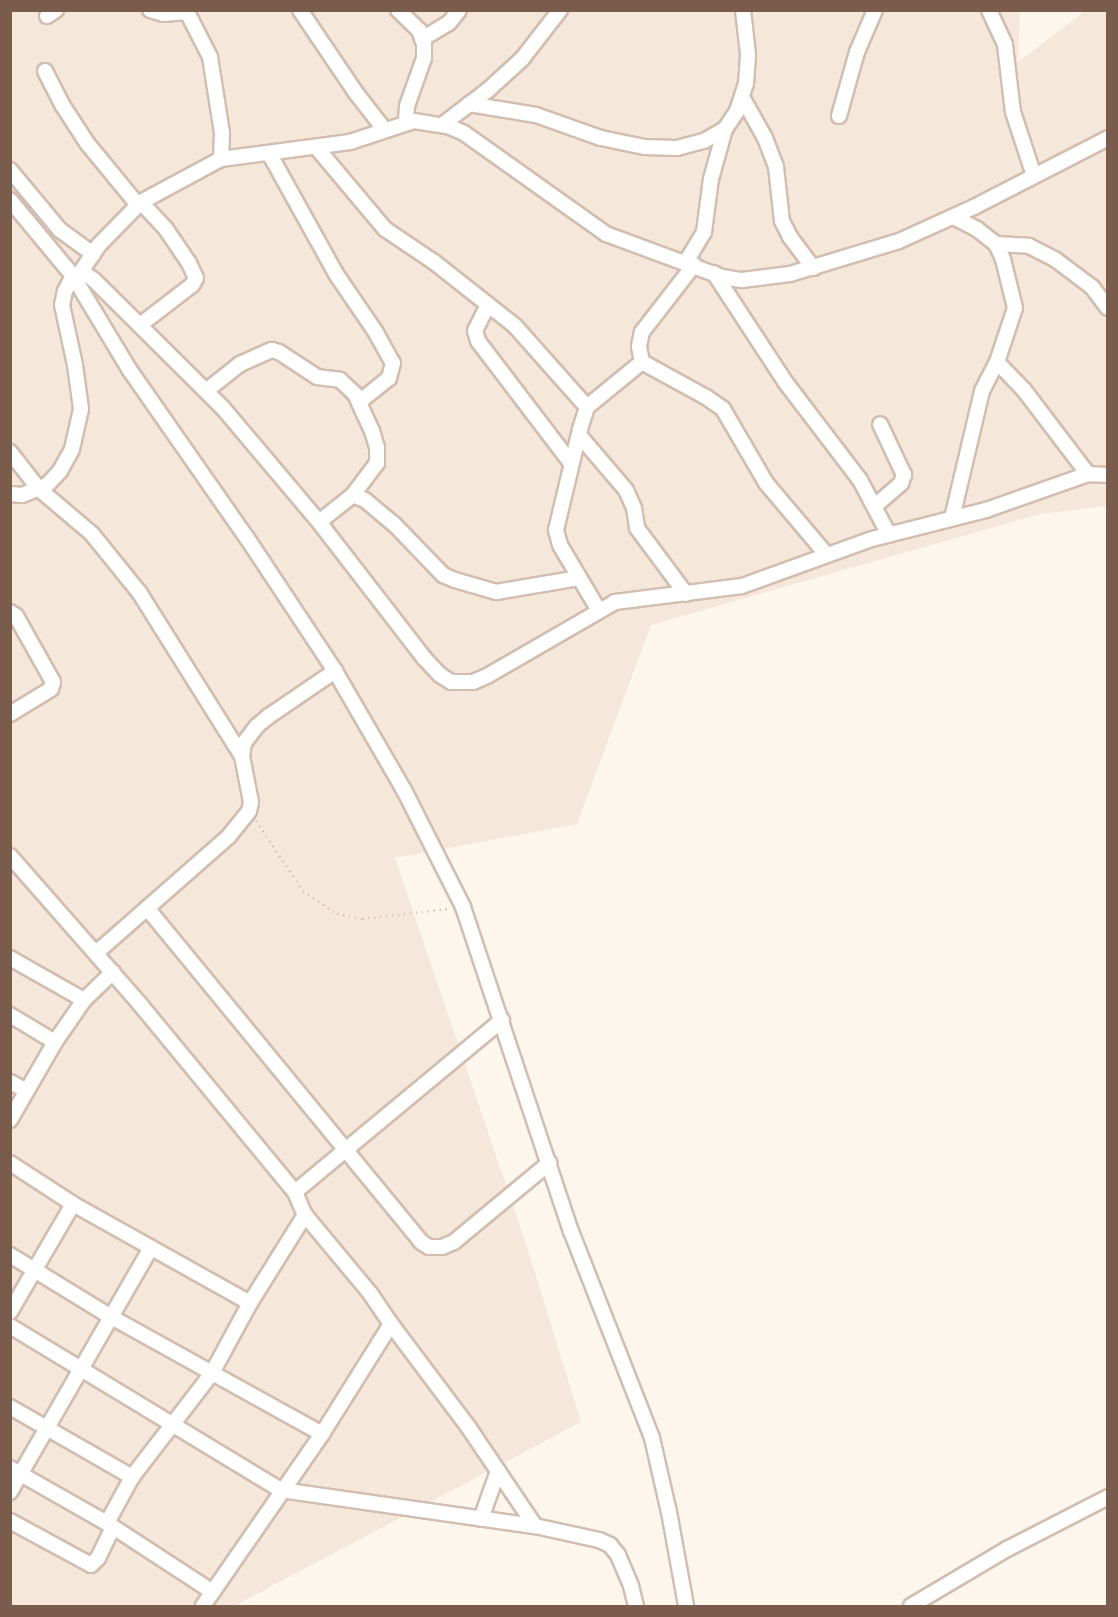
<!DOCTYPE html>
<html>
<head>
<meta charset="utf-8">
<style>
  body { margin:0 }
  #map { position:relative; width:1118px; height:1617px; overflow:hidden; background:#fdf6ec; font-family:"DM Sans",sans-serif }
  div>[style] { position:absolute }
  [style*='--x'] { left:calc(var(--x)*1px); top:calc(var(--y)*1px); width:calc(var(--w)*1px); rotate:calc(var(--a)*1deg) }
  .residential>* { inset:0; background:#f5e8da }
  .path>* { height:2px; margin-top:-1px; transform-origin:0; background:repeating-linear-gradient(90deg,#d9b8a5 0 1.5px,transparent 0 6px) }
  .roads { filter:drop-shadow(2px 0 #d1beb0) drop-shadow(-2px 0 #d1beb0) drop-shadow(0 2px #d1beb0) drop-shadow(0 -2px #d1beb0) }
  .minor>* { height:14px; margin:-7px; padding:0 7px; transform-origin:7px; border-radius:7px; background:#fff }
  span { translate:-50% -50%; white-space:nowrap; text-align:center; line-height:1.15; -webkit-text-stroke:5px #fffaf3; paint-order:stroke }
  .frame { position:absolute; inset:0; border:12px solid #7a5c4d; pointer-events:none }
</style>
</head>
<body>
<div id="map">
  <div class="residential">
    <i style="clip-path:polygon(11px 11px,1020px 11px,1018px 62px,1085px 11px,1107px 11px,1107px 506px,1040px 514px,651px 625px,577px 824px,395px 858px,528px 1250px,581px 1422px,238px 1604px,240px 1606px,11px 1606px)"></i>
  </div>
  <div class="path">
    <i style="--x:256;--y:821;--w:84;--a:56.1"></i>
    <i style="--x:303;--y:891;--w:41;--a:34.1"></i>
    <i style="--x:337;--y:914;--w:25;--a:11"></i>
    <i style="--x:362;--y:919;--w:87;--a:-6.6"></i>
  </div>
  <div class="roads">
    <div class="minor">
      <i style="--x:150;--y:10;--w:14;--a:17"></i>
      <i style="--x:163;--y:14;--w:24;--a:-5"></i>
      <i style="--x:186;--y:10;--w:53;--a:62.9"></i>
      <i style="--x:210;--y:57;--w:77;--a:81"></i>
      <i style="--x:222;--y:133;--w:26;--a:92"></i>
      <i style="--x:300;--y:10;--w:100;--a:56"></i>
      <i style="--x:356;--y:93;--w:46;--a:52.1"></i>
      <i style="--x:398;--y:10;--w:29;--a:44"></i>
      <i style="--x:419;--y:30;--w:15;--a:70"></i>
      <i style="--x:424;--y:44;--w:14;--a:90"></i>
      <i style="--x:424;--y:58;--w:51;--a:109.5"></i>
      <i style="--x:407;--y:106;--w:16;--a:94"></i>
      <i style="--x:989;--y:10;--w:38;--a:65"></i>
      <i style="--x:1005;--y:45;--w:67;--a:83.2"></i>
      <i style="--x:1013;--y:112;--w:67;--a:71.8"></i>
      <i style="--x:47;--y:16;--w:11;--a:-34"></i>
      <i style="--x:422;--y:39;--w:31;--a:-31"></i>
      <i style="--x:449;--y:23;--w:16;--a:-52"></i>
      <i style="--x:45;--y:71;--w:39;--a:63"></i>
      <i style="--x:63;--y:106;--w:44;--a:57"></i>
      <i style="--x:87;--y:143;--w:80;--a:50.6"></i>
      <i style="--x:742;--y:97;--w:47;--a:60.7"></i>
      <i style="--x:765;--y:138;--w:31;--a:69"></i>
      <i style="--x:776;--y:167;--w:54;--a:83.7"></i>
      <i style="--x:782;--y:221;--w:18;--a:63"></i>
      <i style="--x:790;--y:237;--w:39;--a:53"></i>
      <i style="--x:469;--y:104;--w:68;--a:9.3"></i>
      <i style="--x:536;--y:115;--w:69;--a:19.5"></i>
      <i style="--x:601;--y:138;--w:45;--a:11.6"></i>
      <i style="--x:645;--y:147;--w:32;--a:2"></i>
      <i style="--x:677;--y:148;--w:28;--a:-15"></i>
      <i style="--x:704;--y:141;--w:24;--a:-30"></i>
      <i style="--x:725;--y:129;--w:22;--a:-56"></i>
      <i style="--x:737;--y:111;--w:28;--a:-72"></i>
      <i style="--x:746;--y:84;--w:30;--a:-86"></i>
      <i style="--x:748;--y:54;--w:44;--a:-96.5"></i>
      <i style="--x:839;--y:116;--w:66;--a:-74.3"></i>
      <i style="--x:857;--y:52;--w:46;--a:-66.8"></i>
      <i style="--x:442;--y:125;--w:58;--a:-37.3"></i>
      <i style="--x:488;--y:90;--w:46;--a:-42.4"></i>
      <i style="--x:522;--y:59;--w:62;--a:-52.2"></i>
      <i style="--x:317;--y:148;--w:106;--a:50"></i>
      <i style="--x:385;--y:229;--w:59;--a:34"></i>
      <i style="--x:434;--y:262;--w:103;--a:38.3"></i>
      <i style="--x:515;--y:326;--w:108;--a:48.4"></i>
      <i style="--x:269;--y:153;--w:138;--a:61"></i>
      <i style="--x:336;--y:274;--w:69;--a:55.6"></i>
      <i style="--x:375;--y:331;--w:37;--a:61"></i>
      <i style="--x:393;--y:363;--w:16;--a:105"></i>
      <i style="--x:389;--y:378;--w:38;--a:141"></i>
      <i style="--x:10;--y:170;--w:78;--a:50.2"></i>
      <i style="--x:60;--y:230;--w:41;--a:36"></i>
      <i style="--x:10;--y:200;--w:99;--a:50.3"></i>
      <i style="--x:73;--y:276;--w:109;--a:58.9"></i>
      <i style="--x:129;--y:369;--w:206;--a:55.1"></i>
      <i style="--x:247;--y:538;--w:159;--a:56.5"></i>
      <i style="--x:335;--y:671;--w:138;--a:59.9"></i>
      <i style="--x:404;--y:790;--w:131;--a:63.2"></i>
      <i style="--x:463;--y:907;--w:342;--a:71.6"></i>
      <i style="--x:571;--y:1231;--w:222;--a:68.6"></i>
      <i style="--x:652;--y:1438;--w:76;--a:77.1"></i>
      <i style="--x:669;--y:1512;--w:96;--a:79.7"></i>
      <i style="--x:996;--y:244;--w:33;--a:3"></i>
      <i style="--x:1029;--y:246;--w:30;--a:27"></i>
      <i style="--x:1056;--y:260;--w:45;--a:36.9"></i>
      <i style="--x:1092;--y:287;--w:26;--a:53"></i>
      <i style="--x:686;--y:262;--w:35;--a:-59"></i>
      <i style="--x:704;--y:232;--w:53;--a:-82.5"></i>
      <i style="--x:711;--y:179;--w:52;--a:-74.4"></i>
      <i style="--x:80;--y:273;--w:32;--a:-56"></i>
      <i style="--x:98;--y:246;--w:62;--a:-45.7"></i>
      <i style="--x:141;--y:202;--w:91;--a:-28.3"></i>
      <i style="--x:221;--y:159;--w:130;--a:-7.5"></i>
      <i style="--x:350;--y:142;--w:67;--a:-18.2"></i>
      <i style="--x:414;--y:121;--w:36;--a:9"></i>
      <i style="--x:450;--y:127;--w:15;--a:23"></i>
      <i style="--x:464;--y:133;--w:174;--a:35.4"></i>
      <i style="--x:606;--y:234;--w:124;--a:20.3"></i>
      <i style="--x:722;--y:277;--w:20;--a:9"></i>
      <i style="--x:742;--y:280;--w:48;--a:-7.1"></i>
      <i style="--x:790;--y:274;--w:114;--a:-16.8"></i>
      <i style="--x:899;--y:241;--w:82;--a:-24.4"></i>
      <i style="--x:974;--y:207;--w:151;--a:-27.2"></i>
      <i style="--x:714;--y:273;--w:131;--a:56.8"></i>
      <i style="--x:786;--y:383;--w:122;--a:52.7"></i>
      <i style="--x:860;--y:480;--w:62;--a:62.2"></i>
      <i style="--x:488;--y:305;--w:29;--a:117"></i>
      <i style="--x:475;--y:331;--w:10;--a:73"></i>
      <i style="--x:478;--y:341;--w:153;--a:52.7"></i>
      <i style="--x:140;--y:325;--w:66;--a:-37.6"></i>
      <i style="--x:192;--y:285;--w:8;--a:-60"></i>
      <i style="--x:196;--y:278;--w:17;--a:-115"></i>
      <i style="--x:189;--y:263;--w:41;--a:-124.1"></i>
      <i style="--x:166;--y:229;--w:37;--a:-133"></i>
      <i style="--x:642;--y:362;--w:73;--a:28.7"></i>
      <i style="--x:706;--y:397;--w:21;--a:35"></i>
      <i style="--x:723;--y:409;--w:86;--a:59.8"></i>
      <i style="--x:766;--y:483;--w:93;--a:49.8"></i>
      <i style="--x:997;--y:362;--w:39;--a:46"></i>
      <i style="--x:1024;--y:390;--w:106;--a:52.7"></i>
      <i style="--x:206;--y:391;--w:43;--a:-38.5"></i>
      <i style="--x:240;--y:364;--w:35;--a:-24"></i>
      <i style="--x:272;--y:350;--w:7;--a:16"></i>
      <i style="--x:279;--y:352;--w:45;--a:33.3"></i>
      <i style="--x:317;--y:377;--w:23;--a:7"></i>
      <i style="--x:340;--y:380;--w:21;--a:43"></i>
      <i style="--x:355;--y:394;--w:41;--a:65.3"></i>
      <i style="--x:372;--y:431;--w:17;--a:73"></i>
      <i style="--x:377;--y:447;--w:16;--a:90"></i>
      <i style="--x:377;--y:463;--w:40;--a:127"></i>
      <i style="--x:353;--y:495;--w:43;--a:141.5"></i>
      <i style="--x:579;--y:435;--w:72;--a:49.5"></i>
      <i style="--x:626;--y:490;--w:20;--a:66"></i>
      <i style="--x:634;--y:508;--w:20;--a:81"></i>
      <i style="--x:637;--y:528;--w:82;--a:53.4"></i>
      <i style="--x:10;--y:452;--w:47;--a:51.9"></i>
      <i style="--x:39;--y:489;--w:70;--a:40.3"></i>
      <i style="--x:92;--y:534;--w:75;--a:51"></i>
      <i style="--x:139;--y:592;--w:194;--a:57.9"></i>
      <i style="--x:10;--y:494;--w:12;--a:5"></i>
      <i style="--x:22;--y:495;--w:27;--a:-22"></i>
      <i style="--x:47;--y:485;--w:19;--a:-47"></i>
      <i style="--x:60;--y:471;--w:25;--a:-61"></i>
      <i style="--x:72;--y:449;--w:41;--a:-77.3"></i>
      <i style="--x:81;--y:409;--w:44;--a:-97.8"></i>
      <i style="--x:75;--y:365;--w:61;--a:-102.2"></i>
      <i style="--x:62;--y:305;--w:14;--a:-78"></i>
      <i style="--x:65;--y:291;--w:17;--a:-62"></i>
      <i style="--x:73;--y:276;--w:11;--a:-15"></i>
      <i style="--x:84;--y:273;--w:12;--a:35"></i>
      <i style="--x:94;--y:280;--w:182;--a:44.8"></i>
      <i style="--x:223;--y:408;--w:149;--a:49.9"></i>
      <i style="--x:319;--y:522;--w:173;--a:52.3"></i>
      <i style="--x:425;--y:659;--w:22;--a:47"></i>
      <i style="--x:440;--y:675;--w:13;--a:32"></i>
      <i style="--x:451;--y:682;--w:22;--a:0"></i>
      <i style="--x:473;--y:682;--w:15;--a:-23"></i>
      <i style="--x:487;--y:676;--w:148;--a:-30"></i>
      <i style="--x:615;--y:602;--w:128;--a:-7.2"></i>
      <i style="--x:742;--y:586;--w:138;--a:-19.9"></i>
      <i style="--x:872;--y:539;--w:118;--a:-14.3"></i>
      <i style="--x:986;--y:510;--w:108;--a:-19.4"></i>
      <i style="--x:1088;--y:474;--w:20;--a:3"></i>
      <i style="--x:353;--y:495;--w:13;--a:23"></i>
      <i style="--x:365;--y:500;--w:38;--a:40"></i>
      <i style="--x:394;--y:524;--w:71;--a:46.1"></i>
      <i style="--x:443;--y:575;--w:13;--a:23"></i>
      <i style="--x:455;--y:580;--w:43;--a:16.3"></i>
      <i style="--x:496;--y:592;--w:84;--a:-9.6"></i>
      <i style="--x:875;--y:506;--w:35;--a:-41"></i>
      <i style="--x:901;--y:483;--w:9;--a:-69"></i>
      <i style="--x:904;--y:475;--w:56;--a:-115.2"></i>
      <i style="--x:952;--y:518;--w:130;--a:-76.7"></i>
      <i style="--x:982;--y:391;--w:33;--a:-63"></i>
      <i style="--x:997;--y:362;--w:57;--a:-71.6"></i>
      <i style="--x:1015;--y:308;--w:50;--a:-103.8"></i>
      <i style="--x:1003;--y:259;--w:17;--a:-115"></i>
      <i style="--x:996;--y:244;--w:24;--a:-142"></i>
      <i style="--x:977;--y:229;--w:27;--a:-153"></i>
      <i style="--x:598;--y:609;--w:74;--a:-120.7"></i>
      <i style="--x:560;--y:545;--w:16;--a:-105"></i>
      <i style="--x:556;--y:530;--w:104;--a:-76.6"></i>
      <i style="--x:580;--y:429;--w:23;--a:-72"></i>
      <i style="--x:587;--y:407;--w:71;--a:-39.3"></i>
      <i style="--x:642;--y:362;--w:16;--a:-101"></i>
      <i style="--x:639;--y:346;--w:14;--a:-78"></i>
      <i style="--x:642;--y:332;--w:85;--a:-52.2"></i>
      <i style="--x:10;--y:612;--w:7;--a:34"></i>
      <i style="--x:16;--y:616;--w:76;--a:60.7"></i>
      <i style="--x:53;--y:682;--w:7;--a:106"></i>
      <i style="--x:51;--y:689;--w:48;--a:148.6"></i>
      <i style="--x:10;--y:856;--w:196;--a:48.7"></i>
      <i style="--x:139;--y:1003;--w:245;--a:50.5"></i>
      <i style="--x:295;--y:1192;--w:25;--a:67"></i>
      <i style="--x:305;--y:1215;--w:102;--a:50.2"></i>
      <i style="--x:370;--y:1293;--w:37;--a:56"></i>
      <i style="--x:391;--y:1324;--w:130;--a:122.1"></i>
      <i style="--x:322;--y:1434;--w:209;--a:124.7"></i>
      <i style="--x:147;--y:908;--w:432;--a:50.6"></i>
      <i style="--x:421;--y:1242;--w:9;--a:32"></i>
      <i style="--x:429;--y:1247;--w:13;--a:0"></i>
      <i style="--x:442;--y:1247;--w:13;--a:-23"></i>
      <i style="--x:454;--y:1242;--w:124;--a:-39.7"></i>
      <i style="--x:96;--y:953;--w:177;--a:-41.3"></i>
      <i style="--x:229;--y:836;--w:32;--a:-51"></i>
      <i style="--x:249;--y:811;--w:9;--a:-77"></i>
      <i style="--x:251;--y:802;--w:47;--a:-101.1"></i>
      <i style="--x:242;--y:756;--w:13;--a:-81"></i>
      <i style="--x:244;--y:743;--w:21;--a:-53"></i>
      <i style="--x:257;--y:726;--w:16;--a:-40"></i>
      <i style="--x:269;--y:716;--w:80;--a:-34.3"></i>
      <i style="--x:10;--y:958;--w:85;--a:29.6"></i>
      <i style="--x:10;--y:1015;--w:52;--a:31"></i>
      <i style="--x:10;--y:1082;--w:19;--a:28"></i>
      <i style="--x:10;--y:1120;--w:90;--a:-60"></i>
      <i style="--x:55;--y:1042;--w:51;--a:-55.4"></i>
      <i style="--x:84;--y:1000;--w:40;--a:-44"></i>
      <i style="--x:10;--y:1163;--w:75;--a:33.1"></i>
      <i style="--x:73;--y:1204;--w:203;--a:29.2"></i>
      <i style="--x:250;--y:1303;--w:104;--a:-58"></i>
      <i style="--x:295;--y:1192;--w:269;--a:-39.7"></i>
      <i style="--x:10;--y:1255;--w:121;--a:31.5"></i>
      <i style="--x:113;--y:1318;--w:239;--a:29"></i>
      <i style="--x:10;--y:1312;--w:125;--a:-59.7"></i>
      <i style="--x:391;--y:1324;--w:130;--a:53.1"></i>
      <i style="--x:469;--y:1428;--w:118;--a:56"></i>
      <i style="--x:10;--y:1326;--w:317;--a:31.2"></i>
      <i style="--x:281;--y:1490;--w:257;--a:8.1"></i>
      <i style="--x:535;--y:1526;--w:66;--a:12.3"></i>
      <i style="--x:599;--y:1540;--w:12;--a:24"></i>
      <i style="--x:610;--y:1545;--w:13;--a:51"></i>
      <i style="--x:618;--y:1555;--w:34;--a:67"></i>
      <i style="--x:631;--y:1586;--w:21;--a:76"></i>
      <i style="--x:10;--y:1407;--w:141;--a:29.8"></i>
      <i style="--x:10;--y:1468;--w:112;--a:29.6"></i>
      <i style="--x:107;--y:1523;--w:126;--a:33.1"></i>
      <i style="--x:10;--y:1492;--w:282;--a:-60"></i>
      <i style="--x:481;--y:1519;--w:51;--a:-70.5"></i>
      <i style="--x:10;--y:1521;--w:92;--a:28.5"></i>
      <i style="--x:91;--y:1565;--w:10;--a:-45"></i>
      <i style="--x:98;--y:1558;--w:34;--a:-64"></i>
      <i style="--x:107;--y:1523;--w:52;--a:-61.5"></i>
      <i style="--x:132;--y:1477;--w:131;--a:-52.4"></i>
      <i style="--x:212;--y:1373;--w:80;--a:-61.5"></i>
      <i style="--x:911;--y:1606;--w:112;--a:-30.7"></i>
      <i style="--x:1007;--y:1549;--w:114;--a:-27.2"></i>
    </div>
  </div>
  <div class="frame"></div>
</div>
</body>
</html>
